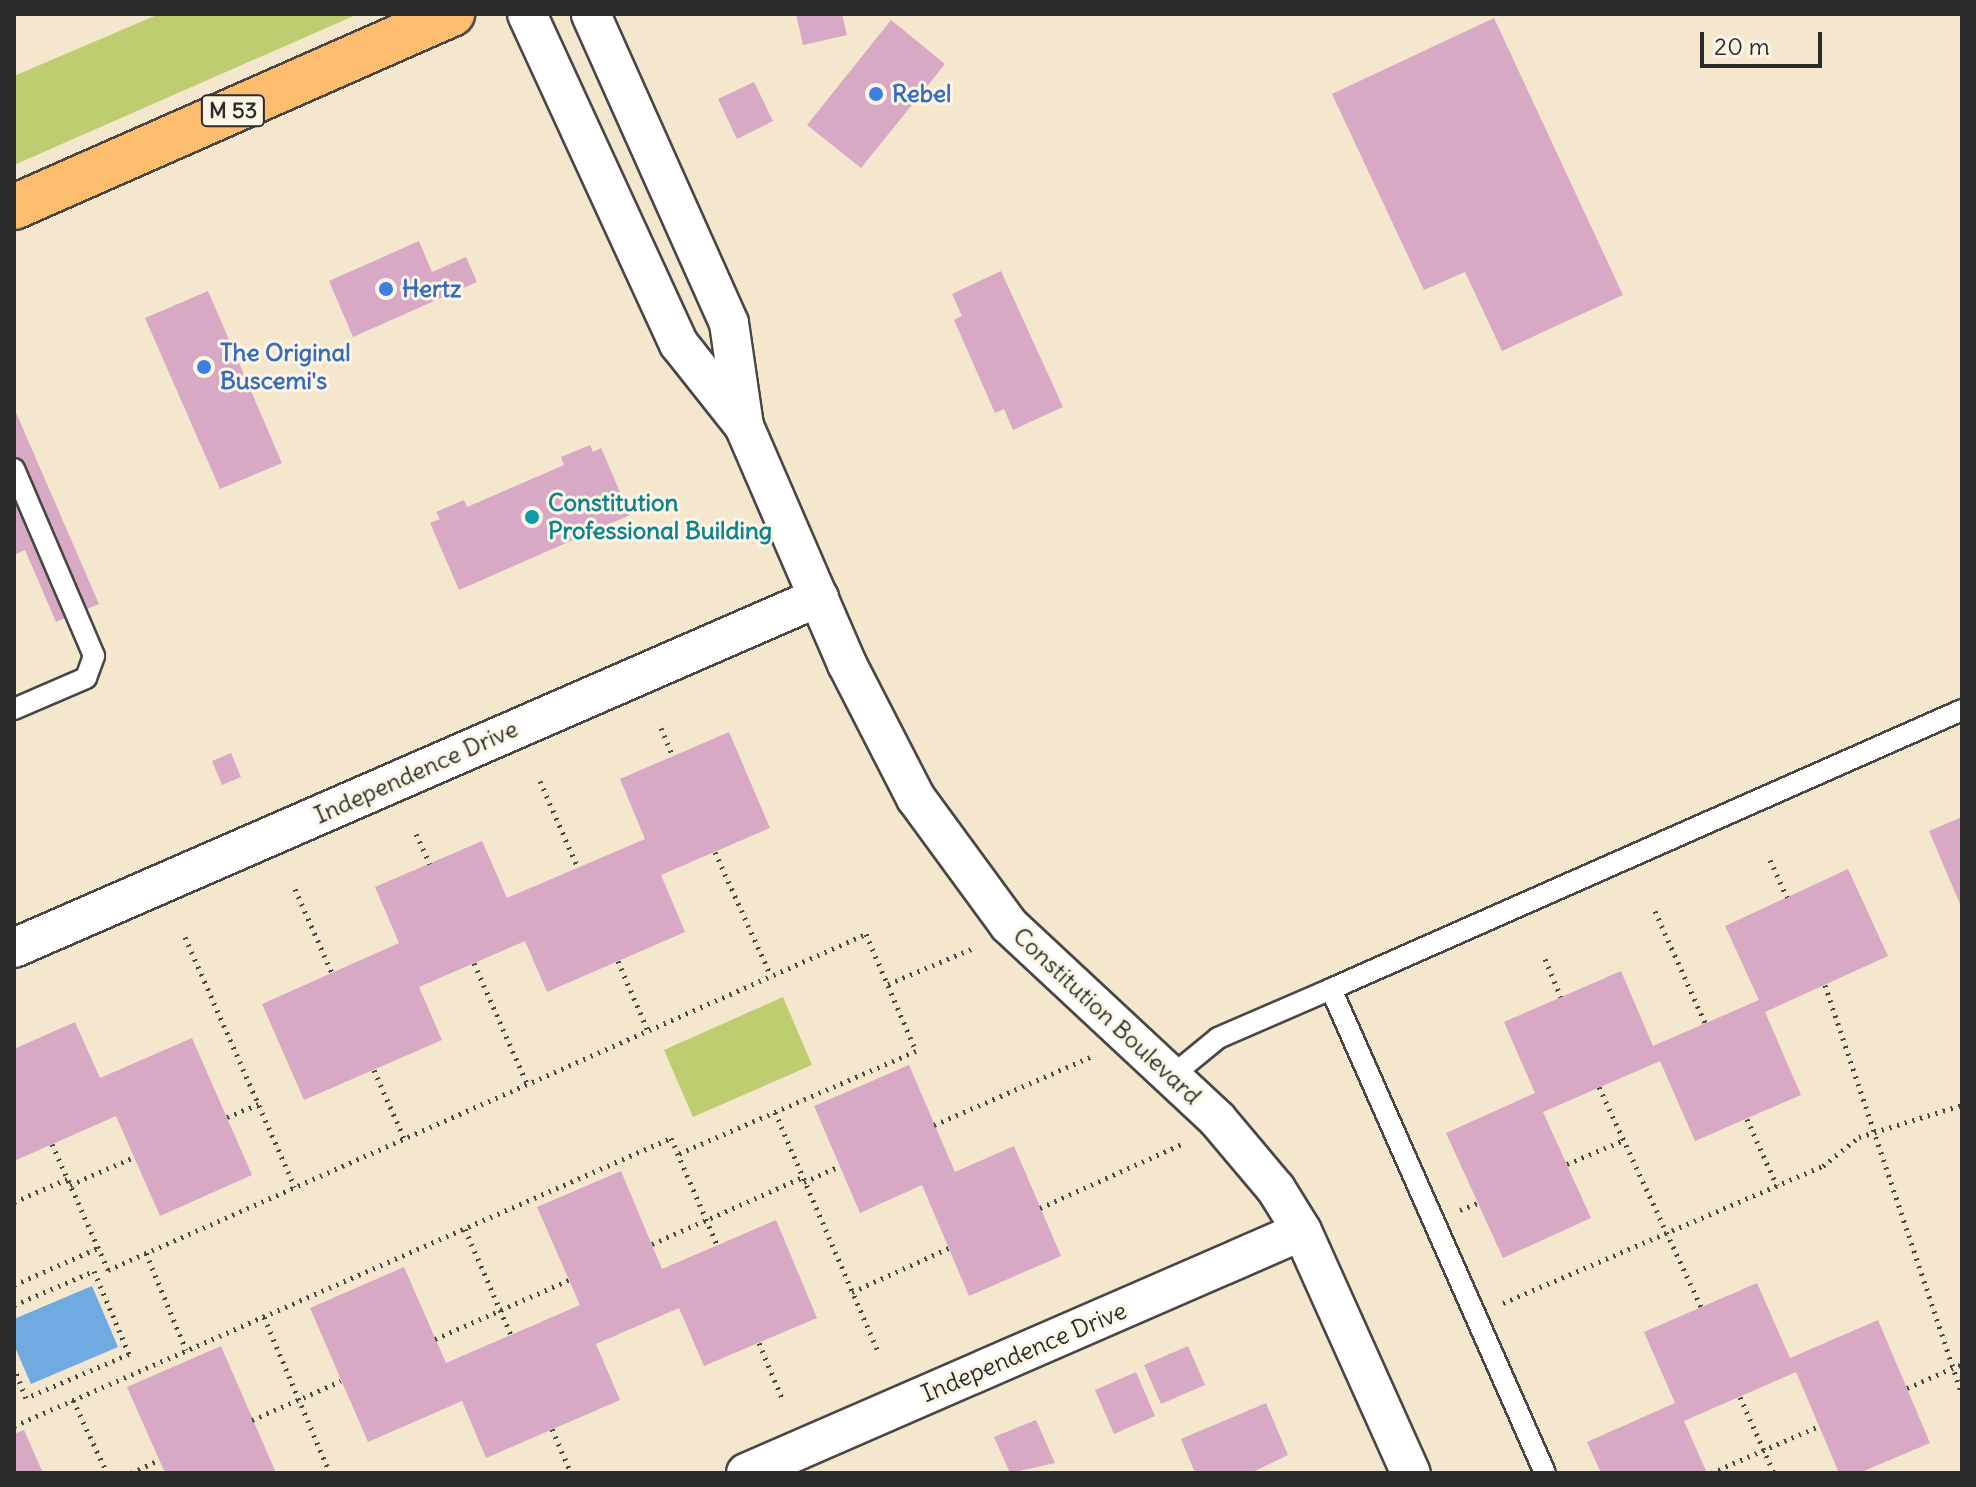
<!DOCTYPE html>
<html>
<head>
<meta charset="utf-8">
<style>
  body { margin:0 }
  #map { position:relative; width:1976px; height:1487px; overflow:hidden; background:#f5e7ce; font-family:Delius,sans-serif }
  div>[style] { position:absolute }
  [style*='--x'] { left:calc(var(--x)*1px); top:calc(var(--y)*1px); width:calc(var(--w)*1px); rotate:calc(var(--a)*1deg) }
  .green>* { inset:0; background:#bdcd70 }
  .water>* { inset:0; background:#6fabe0 }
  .building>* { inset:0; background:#d7a9c5 }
  .path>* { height:5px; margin-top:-2.5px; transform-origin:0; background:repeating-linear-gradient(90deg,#494743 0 2px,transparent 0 8px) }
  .roads { filter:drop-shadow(2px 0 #494743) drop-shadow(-2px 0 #494743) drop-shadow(0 2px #494743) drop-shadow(0 -2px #494743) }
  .lane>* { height:20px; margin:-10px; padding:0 10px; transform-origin:10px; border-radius:10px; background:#fff }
  .street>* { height:38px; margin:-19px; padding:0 19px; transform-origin:19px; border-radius:19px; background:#fff }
  .primary>* { height:44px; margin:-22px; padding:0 22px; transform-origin:22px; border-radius:22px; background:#fcbd6f }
  .dots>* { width:22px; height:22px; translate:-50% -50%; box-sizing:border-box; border:4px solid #fcf5e5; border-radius:50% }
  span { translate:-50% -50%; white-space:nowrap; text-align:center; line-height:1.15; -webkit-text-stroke:6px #fcf5e5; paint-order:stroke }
  .shield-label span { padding:2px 6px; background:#fcf5e5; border:2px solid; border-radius:6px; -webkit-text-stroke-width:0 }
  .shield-label { font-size:22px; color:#2b2b2b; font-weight:700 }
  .shop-label { font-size:24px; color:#366cbe; font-weight:700 }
  .left { translate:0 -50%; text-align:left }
  .culture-label { font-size:24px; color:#0d838f; font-weight:700 }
  .street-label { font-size:24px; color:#2b2b2b }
  .frame { position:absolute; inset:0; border:16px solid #2b2b2b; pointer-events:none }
  .scale { position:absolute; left:1700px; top:32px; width:122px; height:36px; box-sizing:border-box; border:4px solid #2b2b2b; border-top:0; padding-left:10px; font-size:24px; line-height:28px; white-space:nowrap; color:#2b2b2b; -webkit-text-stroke:6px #fcf5e5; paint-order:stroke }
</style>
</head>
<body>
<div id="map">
  <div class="green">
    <i style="clip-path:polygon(159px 14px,358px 14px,14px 165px,14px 76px)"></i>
    <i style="clip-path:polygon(783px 997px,812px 1065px,693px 1117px,664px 1050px)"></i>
  </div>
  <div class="water">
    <i style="clip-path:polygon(92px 1286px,118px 1347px,31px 1384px,14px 1345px,14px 1319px)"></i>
  </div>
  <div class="building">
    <i style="clip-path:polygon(796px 14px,842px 14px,847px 35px,803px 45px)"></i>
    <i style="clip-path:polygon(1494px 18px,1623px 295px,1502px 351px,1465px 272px,1424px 290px,1332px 94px)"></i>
    <i style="clip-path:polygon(891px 20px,945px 64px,861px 168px,807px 125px)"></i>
    <i style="clip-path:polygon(754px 82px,773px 121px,737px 139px,718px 99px)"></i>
    <i style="clip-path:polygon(419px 241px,432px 272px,466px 257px,477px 282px,353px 337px,329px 281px)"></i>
    <i style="clip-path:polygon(1001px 271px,1063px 407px,1013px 430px,1004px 409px,995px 413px,954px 320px,962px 316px,952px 294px)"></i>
    <i style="clip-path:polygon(208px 291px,282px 463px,220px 489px,145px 318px)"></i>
    <i style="clip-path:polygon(14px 408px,99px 604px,56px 622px,25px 550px,14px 555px)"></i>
    <i style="clip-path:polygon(590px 445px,593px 452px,601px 448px,630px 515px,459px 590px,430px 523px,440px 519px,436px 512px,464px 500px,467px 507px,564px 465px,561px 457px)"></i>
    <i style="clip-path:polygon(729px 732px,770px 828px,661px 875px,685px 932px,547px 992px,525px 941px,419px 987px,442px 1040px,304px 1100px,262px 1004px,399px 943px,375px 887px,482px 841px,507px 898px,645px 839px,620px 779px)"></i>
    <i style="clip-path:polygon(231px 753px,241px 777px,222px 785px,212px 761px)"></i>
    <i style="clip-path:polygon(1962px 817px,1962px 909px,1929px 831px)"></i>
    <i style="clip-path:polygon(1848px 869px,1888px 956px,1765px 1012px,1801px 1095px,1695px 1141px,1660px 1061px,1543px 1112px,1591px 1218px,1503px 1258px,1446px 1133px,1535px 1093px,1504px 1022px,1621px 971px,1653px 1046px,1759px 1000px,1725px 926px)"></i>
    <i style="clip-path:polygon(75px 1022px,100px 1078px,192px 1038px,252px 1175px,160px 1216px,116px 1116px,14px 1161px,14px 1049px)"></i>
    <i style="clip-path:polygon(909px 1065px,955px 1172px,1014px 1146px,1061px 1256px,969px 1296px,922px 1185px,860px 1213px,814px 1106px)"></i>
    <i style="clip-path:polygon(621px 1171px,662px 1269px,776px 1220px,817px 1318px,704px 1366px,679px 1308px,596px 1344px,620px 1400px,486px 1458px,462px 1401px,368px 1442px,310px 1308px,404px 1267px,446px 1363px,580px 1305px,537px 1207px)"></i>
    <i style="clip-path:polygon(1757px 1283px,1790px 1358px,1878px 1320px,1930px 1443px,1859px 1473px,1839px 1473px,1796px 1372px,1684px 1421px,1707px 1473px,1601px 1473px,1587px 1442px,1675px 1403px,1644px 1332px)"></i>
    <i style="clip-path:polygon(221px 1346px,276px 1473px,165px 1473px,127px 1387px)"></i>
    <i style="clip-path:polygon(1188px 1346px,1205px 1385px,1161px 1404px,1144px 1365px)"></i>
    <i style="clip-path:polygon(1136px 1372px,1155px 1416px,1114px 1434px,1095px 1390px)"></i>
    <i style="clip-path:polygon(1266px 1403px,1288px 1455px,1251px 1473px,1195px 1473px,1181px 1439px)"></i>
    <i style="clip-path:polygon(1036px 1420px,1055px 1463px,1010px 1473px,994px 1437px)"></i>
    <i style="clip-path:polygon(24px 1430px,43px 1473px,14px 1473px,14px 1434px)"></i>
  </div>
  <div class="path">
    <i style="--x:661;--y:728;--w:30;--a:67"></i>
    <i style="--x:540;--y:781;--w:95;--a:66.4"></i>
    <i style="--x:416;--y:834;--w:33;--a:65"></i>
    <i style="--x:715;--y:852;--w:136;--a:65.7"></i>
    <i style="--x:1770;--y:860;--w:41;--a:65.3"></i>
    <i style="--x:295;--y:889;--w:92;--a:66.2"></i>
    <i style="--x:1655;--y:911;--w:123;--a:65.9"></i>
    <i style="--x:185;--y:937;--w:273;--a:66.3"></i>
    <i style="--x:1545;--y:959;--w:41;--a:67.2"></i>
    <i style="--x:618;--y:961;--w:76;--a:66.8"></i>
    <i style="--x:474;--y:963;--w:132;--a:66.3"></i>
    <i style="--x:888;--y:984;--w:95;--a:-22.8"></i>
    <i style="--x:1825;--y:985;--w:431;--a:71.5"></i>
    <i style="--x:374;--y:1070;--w:74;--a:66.2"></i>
    <i style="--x:1599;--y:1087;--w:242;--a:65.1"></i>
    <i style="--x:775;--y:1112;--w:262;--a:66.7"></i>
    <i style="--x:227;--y:1117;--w:35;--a:-22"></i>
    <i style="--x:1747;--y:1119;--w:73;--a:65.9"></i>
    <i style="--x:934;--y:1125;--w:173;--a:-23.5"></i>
    <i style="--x:52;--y:1144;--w:138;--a:66"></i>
    <i style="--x:108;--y:1270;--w:829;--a:-23.91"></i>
    <i style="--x:866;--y:934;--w:127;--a:66.9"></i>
    <i style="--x:916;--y:1051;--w:259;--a:156.6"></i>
    <i style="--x:1567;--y:1164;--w:62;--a:-22.8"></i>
    <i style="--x:804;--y:1182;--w:39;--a:-24"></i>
    <i style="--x:70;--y:1185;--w:70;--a:-23.6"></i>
    <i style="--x:14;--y:1202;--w:58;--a:-23.5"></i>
    <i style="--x:1040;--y:1208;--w:158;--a:-24.3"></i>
    <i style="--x:1460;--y:1210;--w:19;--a:-21"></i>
    <i style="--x:465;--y:1229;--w:116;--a:66.5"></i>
    <i style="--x:652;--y:1244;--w:165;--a:-23.9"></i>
    <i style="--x:146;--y:1253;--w:105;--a:67.6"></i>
    <i style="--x:14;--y:1285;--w:92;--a:-23.8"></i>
    <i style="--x:852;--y:1292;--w:107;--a:-24.4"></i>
    <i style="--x:1503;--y:1303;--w:348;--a:-23.2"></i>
    <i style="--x:1823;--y:1166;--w:46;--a:-38.9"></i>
    <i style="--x:1859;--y:1137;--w:108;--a:-17.3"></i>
    <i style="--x:14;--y:1305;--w:87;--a:-23"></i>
    <i style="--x:94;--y:1271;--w:90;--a:67.1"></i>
    <i style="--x:129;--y:1354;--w:112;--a:156.9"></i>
    <i style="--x:26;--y:1398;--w:31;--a:-112"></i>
    <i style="--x:264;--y:1317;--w:169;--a:67.1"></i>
    <i style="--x:435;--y:1339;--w:146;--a:-23.8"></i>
    <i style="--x:759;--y:1343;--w:60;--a:67.3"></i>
    <i style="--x:1907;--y:1388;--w:60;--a:-23.6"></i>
    <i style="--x:1740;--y:1397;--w:83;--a:65.9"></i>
    <i style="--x:73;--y:1400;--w:81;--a:65"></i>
    <i style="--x:252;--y:1420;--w:97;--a:-23.7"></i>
    <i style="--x:14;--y:1426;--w:717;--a:-23.67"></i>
    <i style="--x:671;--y:1138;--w:116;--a:66.7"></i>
    <i style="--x:552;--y:1429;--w:48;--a:66.6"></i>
    <i style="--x:131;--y:1473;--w:31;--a:-25"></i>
    <i style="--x:1711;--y:1473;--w:118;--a:-23.5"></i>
  </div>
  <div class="roads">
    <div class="lane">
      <i style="--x:14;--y:469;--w:203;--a:66.8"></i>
      <i style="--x:94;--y:656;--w:23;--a:110"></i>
      <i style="--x:86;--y:678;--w:78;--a:156.7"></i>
      <i style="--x:1173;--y:1075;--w:58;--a:-39.4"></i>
      <i style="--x:1218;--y:1038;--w:123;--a:-23.4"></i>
      <i style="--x:1545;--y:1473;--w:529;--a:-113.85"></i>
      <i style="--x:1331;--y:989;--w:690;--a:-23.85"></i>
    </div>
    <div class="street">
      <i style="--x:527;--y:14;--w:363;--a:65.3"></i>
      <i style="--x:679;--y:344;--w:105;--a:51.6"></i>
      <i style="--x:744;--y:426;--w:104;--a:-98.3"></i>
      <i style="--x:729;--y:323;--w:338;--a:-114.1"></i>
      <i style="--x:744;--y:426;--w:259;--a:66.6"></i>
      <i style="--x:847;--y:664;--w:151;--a:62.8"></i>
      <i style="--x:916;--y:798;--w:157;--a:53.8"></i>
      <i style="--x:1009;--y:925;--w:284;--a:43"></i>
      <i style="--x:1217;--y:1119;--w:92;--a:49.9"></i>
      <i style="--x:1276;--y:1189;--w:49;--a:58.2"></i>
      <i style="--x:1302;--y:1231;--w:265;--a:65.8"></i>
      <i style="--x:14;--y:948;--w:878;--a:-23.56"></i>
      <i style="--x:746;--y:1473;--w:606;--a:-23.52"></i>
    </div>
    <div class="primary">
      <i style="--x:14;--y:207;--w:479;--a:-23.8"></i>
    </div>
  </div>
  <div class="dots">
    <i style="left:876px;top:94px;background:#3f7fe0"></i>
    <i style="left:386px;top:289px;background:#3f7fe0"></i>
    <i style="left:204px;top:367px;background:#3f7fe0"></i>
    <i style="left:532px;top:517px;background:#0f9aa8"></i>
  </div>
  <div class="shield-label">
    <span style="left:233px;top:111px">M 53</span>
  </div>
  <div class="shop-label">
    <span class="left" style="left:892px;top:94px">Rebel</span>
    <span class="left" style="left:402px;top:289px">Hertz</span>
    <span class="left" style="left:220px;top:367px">The Original<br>Buscemi's</span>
  </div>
  <div class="culture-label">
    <span class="left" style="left:548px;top:517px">Constitution<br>Professional Building</span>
  </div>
  <div class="street-label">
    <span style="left:416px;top:772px;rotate:-24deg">Independence Drive</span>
    <span style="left:1107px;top:1016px;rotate:43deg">Constitution Boulevard</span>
    <span style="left:1024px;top:1352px;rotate:-23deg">Independence Drive</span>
  </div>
  <div class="frame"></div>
  <div class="scale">20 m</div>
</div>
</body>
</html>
